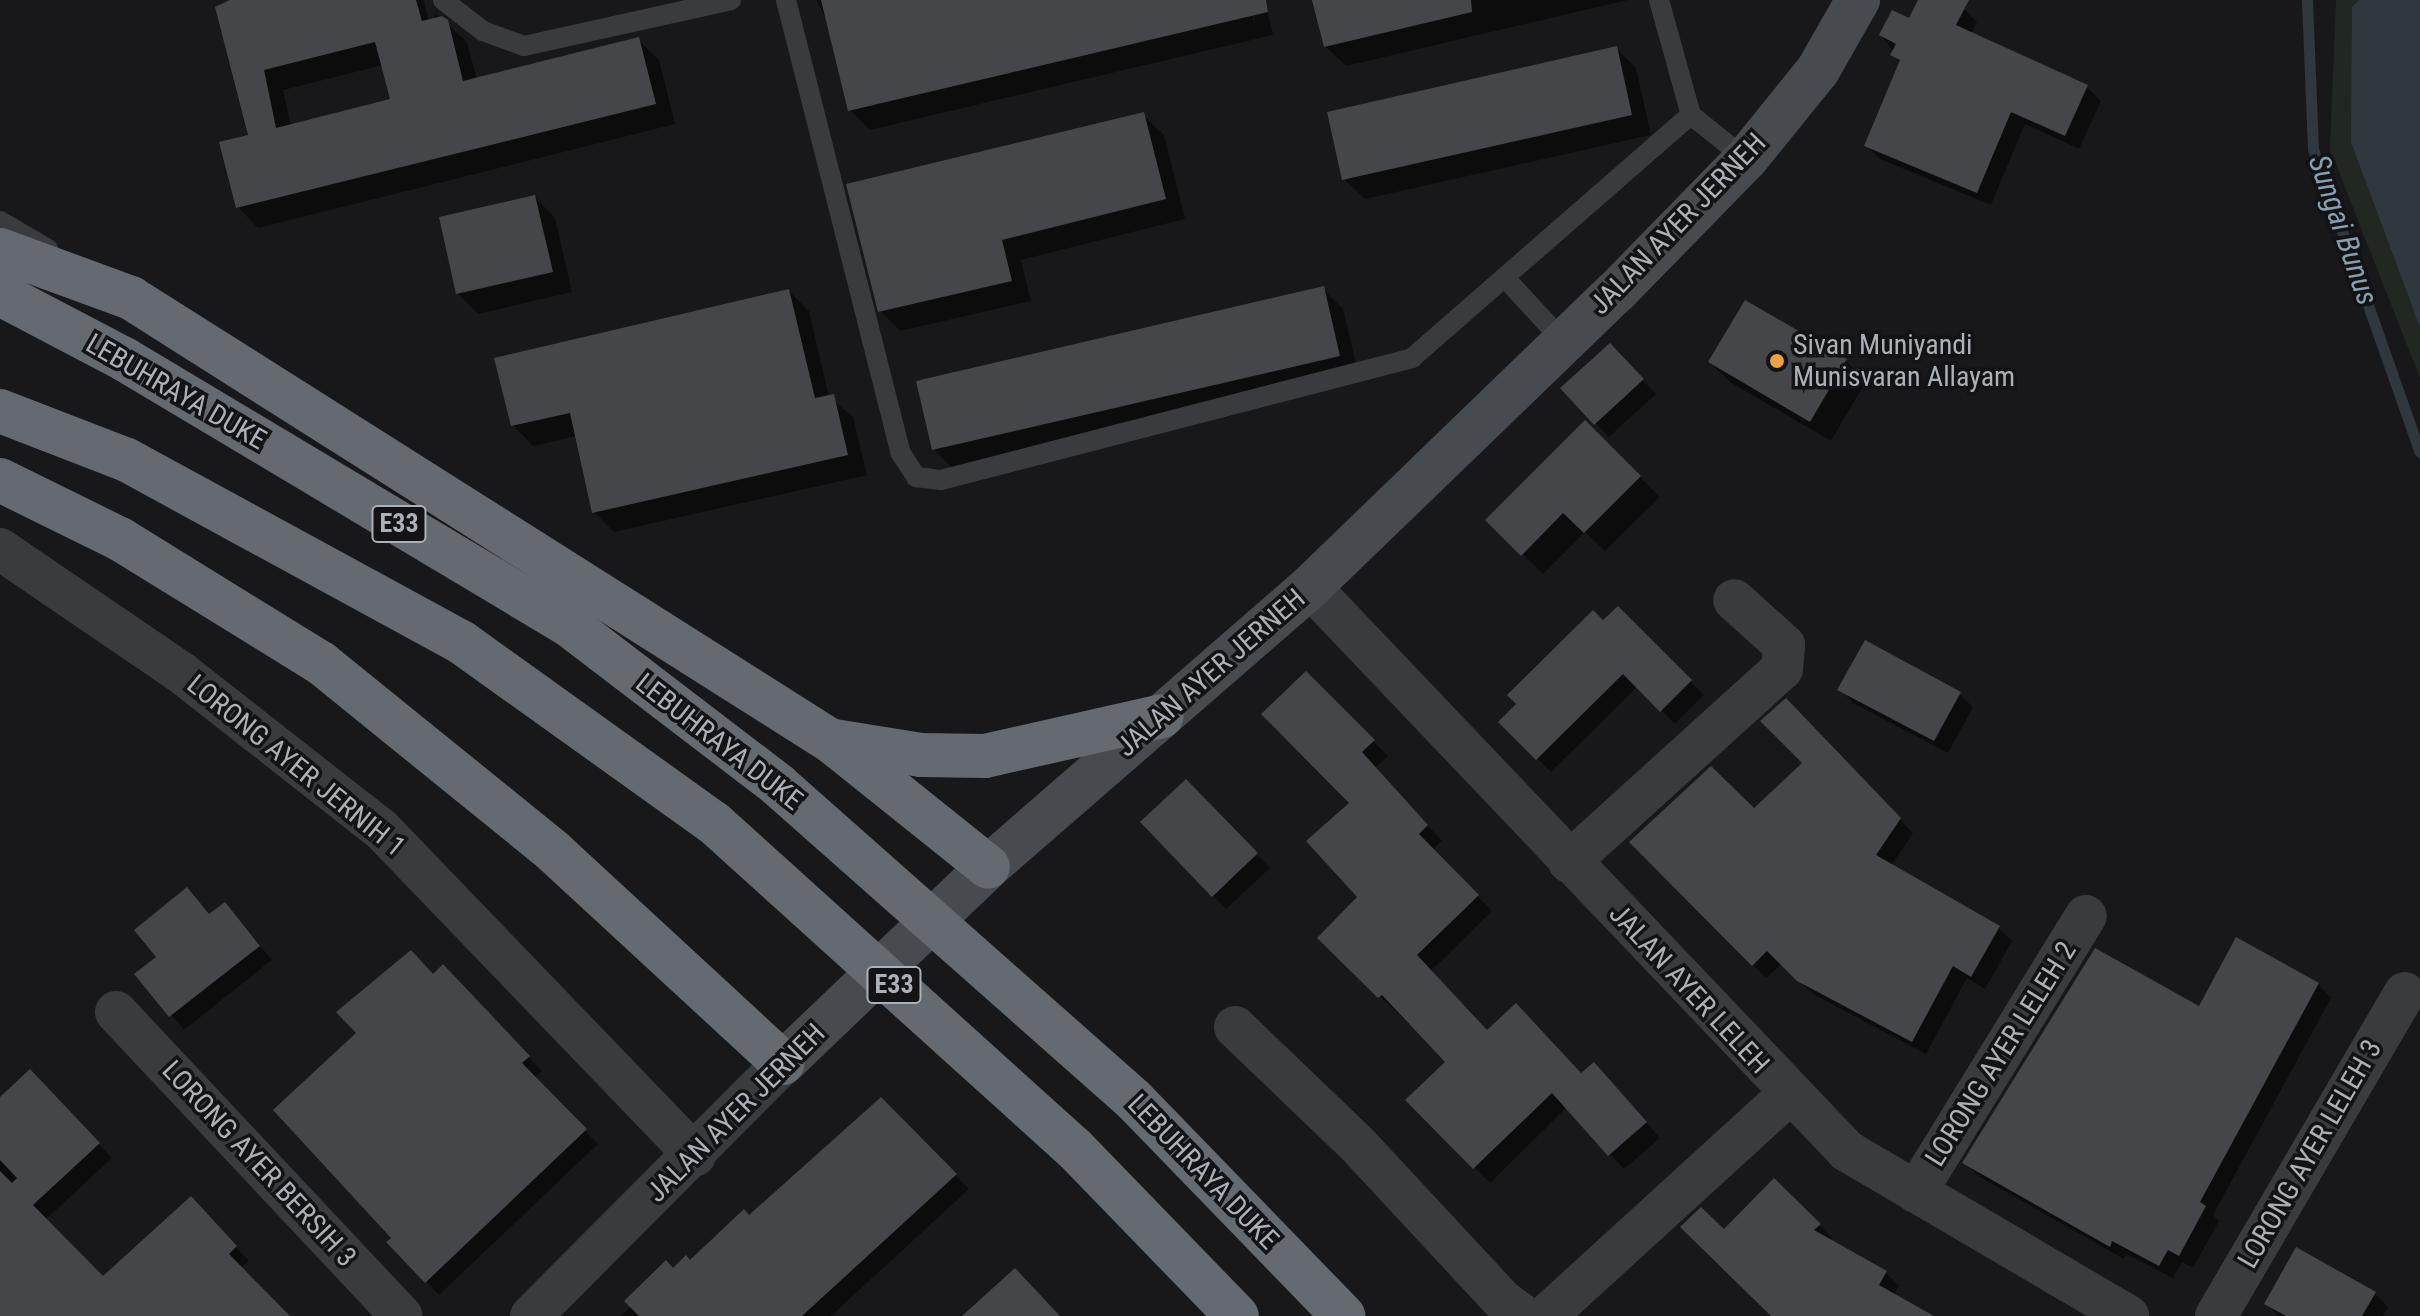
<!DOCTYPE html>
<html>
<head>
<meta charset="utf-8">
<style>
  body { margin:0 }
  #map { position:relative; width:2420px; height:1316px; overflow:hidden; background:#18181a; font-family:"Roboto Condensed",sans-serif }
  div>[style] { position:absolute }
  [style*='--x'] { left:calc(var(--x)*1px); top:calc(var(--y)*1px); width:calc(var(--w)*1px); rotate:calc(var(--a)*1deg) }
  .green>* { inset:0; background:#202821 }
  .water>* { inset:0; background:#2e383e }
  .shadow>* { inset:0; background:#0007 }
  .stream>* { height:11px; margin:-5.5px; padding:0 5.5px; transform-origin:5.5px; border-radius:5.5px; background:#2e383e }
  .building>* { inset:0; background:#45464a }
  .lane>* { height:20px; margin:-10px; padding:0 10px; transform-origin:10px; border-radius:10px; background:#393b3f }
  .street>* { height:42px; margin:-21px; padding:0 21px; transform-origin:21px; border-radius:21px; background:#393b3f }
  .secondary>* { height:44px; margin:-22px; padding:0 22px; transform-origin:22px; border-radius:22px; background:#474a4f }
  .highway>* { height:44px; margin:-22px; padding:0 22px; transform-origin:22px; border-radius:22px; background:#656970 }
  .highway-bridge>* { height:44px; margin:-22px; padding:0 22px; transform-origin:22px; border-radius:22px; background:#656970 }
  .dots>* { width:22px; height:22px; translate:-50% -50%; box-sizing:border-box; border:4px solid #131315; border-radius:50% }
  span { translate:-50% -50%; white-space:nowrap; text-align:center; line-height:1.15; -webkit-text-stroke:7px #131315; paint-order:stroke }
  .shield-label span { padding:2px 6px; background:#131315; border:2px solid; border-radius:6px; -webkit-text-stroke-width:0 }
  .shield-label { font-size:26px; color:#abb0b9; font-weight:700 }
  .street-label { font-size:28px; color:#abb0b9 }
  .poi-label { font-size:28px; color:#abb0b9 }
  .left { translate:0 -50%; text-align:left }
  .water-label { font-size:30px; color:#84a0b2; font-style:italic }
</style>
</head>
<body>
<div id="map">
  <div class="green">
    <i style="clip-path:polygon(2336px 0,2420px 0,2420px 378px,2330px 149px)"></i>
  </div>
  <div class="water">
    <i style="clip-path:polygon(2359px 0,2420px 0,2420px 327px,2351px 142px,2352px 7px)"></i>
  </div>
  <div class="shadow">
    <i style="clip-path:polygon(evenodd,232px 0,424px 0,432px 37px,435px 13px,467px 42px,477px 80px,638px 40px,659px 60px,675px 124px,258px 228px,238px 207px,250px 136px,232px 0,383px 65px,392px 101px,291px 126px,283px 90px,383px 65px)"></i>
    <i style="clip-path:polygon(816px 0,1249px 0,1255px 25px,1253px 0,1265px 0,1273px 35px,870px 130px,850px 110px,829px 24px)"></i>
    <i style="clip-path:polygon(1314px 0,1628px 0,1346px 66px,1325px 46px)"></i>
    <i style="clip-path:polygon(1920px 0,1946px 0,1964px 9px,1977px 22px,1971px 34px,2087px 87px,2101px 101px,2079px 149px,2025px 124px,1991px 205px,1880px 159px,1866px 145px,1901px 63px,1881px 35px,1910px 21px)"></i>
    <i style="clip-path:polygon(1616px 48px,1636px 68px,1651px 135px,1365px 199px,1344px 179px)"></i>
    <i style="clip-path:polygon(1143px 115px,1164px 135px,1185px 219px,1021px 260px,1031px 301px,900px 331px,880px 311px)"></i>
    <i style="clip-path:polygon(535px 197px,555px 218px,572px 292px,478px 314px,458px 293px)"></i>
    <i style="clip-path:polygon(1323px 289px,1343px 309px,1359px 376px,954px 470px,934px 449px)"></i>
    <i style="clip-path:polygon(789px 291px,809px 311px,829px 397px,853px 417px,867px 475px,614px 532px,594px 512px,577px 436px,533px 446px,513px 425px)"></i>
    <i style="clip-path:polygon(1610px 345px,1656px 394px,1609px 437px,1563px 388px)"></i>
    <i style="clip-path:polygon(1846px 361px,1866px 381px,1831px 441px,1730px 382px,1710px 362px)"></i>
    <i style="clip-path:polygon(1585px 423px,1660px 497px,1605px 551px,1585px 532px,1543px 574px,1488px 520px)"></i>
    <i style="clip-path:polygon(1618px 608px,1704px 695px,1675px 724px,1638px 686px,1551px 772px,1501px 722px)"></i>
    <i style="clip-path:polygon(1306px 674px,1388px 756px,1375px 768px,1442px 841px,1432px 850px,1492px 911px,1431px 971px,1488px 1032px,1582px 1075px,1608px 1080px,1660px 1138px,1624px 1169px,1567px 1107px,1490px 1183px,1408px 1100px,1448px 1062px,1320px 938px,1360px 897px,1352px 803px)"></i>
    <i style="clip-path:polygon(1840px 689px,1959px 694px,1973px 707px,1948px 753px,1853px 703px)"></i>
    <i style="clip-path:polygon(1786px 701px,1913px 833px,1891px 866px,1999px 928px,2012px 941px,1985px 989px,1967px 978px,1926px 1054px,1813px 994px,1782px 963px,1766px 978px,1632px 842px,1754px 811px,1805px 763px)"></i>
    <i style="clip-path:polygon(1186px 782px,1270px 868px,1226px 909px,1143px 823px)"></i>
    <i style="clip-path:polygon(187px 890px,211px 916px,225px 904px,272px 960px,184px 1030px,137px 974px,158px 957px)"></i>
    <i style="clip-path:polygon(433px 976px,456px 981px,542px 1071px,534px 1078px,598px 1144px,439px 1295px,389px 1242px,394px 1238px,359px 1033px)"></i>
    <i style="clip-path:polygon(2318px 984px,2331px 998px,2213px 1215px,2219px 1221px,2193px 1268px,2182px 1262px,2173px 1278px,2126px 1254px,2124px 1259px,1978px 1176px,1965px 1162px,2199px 1009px)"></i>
    <i style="clip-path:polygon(43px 1085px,112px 1158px,45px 1220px,103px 1279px,204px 1212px,249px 1261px,241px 1268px,287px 1316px,0 1316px,0 1099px)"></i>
    <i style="clip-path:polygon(881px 1100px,969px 1189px,831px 1316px,620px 1316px,749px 1217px)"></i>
    <i style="clip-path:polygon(1774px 1181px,1832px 1238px,1830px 1241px,1885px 1272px,1899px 1286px,1894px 1295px,1930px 1316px,1776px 1316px,1724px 1232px)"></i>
    <i style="clip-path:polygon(2375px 1294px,2388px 1307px,2383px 1316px,2279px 1316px,2267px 1304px)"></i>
  </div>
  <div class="stream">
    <i style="--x:2307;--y:0;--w:149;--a:87.7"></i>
    <i style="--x:2313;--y:149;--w:321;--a:70.6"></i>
  </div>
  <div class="building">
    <i style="clip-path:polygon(evenodd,230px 0,416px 0,422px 21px,442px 16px,448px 20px,463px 81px,639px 37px,656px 104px,236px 208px,219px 142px,248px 135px,215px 7px,230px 0,375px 42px,390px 99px,276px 128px,264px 70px,375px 42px)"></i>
    <i style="clip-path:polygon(821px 0,1266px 0,1268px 12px,848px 111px)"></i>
    <i style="clip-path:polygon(1312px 0,1471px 0,1472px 12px,1324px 47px)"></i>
    <i style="clip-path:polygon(1918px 0,1969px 0,1956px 25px,2088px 85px,2065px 136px,2011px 112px,1977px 193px,1864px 146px,1900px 60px,1890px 55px,1896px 44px,1879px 35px,1892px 10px,1909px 18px)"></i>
    <i style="clip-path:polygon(1617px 46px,1632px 115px,1342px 180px,1327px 112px)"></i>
    <i style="clip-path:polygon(1144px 112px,1166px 199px,1002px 240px,1012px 281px,878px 312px,846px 184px)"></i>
    <i style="clip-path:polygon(535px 195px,553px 272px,456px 294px,439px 217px)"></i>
    <i style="clip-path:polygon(1324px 286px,1340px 356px,932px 450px,916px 381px)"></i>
    <i style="clip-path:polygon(789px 289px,815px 398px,834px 394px,848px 455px,592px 513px,570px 413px,511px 426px,494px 358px)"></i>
    <i style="clip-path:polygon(1745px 300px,1847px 359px,1810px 422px,1708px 362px)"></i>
    <i style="clip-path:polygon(1610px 343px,1644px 379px,1594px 425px,1560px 388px)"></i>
    <i style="clip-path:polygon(1585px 420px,1641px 476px,1584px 533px,1563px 513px,1521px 556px,1485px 520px)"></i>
    <i style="clip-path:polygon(1618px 606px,1692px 680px,1660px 712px,1623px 674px,1536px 760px,1498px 722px,1516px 704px,1507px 695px,1593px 610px,1603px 620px)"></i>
    <i style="clip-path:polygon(1865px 640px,1961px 692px,1934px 741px,1837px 690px)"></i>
    <i style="clip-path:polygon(1306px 671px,1375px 740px,1362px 752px,1428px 825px,1419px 834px,1479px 895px,1417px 955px,1487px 1030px,1516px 1003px,1581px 1073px,1594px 1062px,1647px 1122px,1608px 1156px,1552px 1093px,1473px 1169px,1405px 1100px,1445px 1062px,1382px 995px,1378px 998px,1317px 938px,1357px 897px,1306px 841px,1349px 803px,1261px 714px)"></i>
    <i style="clip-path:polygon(1786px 698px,1901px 818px,1876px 855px,2000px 926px,1971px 977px,1953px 966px,1912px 1042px,1797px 981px,1767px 951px,1752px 966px,1629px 842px,1711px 766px,1754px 808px,1802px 763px,1760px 721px)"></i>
    <i style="clip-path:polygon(1186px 779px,1258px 853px,1212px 897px,1140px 822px)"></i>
    <i style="clip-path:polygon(187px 887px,209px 914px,225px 902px,260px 946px,169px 1017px,134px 974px,156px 957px,134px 930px)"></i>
    <i style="clip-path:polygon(2236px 937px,2319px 983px,2200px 1202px,2206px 1206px,2179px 1256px,2168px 1250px,2159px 1266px,2112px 1241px,2110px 1247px,1962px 1163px,2095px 948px,2199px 1006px)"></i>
    <i style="clip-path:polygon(411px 950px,433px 974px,443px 964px,530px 1056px,522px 1063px,587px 1129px,425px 1283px,386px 1242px,391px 1238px,273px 1110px,356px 1033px,336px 1012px)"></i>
    <i style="clip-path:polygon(30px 1069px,100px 1143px,33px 1205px,103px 1276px,191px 1196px,237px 1246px,229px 1254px,290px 1316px,0 1316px,0 1171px,12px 1183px,17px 1178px,0 1160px,0 1097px)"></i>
    <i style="clip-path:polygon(881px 1097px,957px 1174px,802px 1316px,639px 1316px,624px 1301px,666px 1260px,673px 1268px,686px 1255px,690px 1260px,744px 1209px,749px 1215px)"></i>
    <i style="clip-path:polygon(1774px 1178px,1821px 1224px,1814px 1230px,1887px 1271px,1879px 1285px,1934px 1316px,1771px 1316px,1680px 1227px,1701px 1207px,1724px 1229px)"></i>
    <i style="clip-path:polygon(2296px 1247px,2376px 1292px,2362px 1316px,2286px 1316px,2264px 1304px)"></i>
    <i style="clip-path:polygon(1015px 1268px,1060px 1316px,962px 1316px)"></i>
  </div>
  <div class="lane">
    <i style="--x:443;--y:0;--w:51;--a:37.8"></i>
    <i style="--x:483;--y:31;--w:44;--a:20.1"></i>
    <i style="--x:524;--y:46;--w:212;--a:-12.5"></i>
    <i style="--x:786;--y:0;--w:466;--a:75.8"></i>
    <i style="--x:900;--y:452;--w:30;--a:57"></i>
    <i style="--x:916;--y:477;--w:25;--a:7"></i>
    <i style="--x:941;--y:480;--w:487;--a:-14.5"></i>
    <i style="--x:1412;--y:358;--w:370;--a:-41.1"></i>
    <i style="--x:1659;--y:0;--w:119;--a:74.5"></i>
    <i style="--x:1691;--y:115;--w:70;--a:38.7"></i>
    <i style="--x:0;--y:221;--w:56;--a:30.3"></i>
    <i style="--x:1506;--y:279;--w:86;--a:47.4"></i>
  </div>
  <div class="street">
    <i style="--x:0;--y:549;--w:222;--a:34.3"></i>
    <i style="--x:183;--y:674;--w:251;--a:38.1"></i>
    <i style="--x:381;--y:829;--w:453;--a:46.1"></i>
    <i style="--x:1310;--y:587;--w:779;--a:46.4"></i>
    <i style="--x:1847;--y:1151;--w:326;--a:30.4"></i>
    <i style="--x:1569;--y:862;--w:287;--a:-42.2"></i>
    <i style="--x:1782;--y:669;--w:24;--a:-85"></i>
    <i style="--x:1784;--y:645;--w:67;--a:-138"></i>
    <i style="--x:116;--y:1012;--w:417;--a:46.8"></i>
    <i style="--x:1235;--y:1027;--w:170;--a:43.8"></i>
    <i style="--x:1358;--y:1145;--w:213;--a:47.1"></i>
    <i style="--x:1503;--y:1301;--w:26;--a:36"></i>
    <i style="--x:1916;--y:1192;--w:324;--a:-58.4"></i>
    <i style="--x:531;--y:1316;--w:357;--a:-45.1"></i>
    <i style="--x:1546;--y:1316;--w:329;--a:-42.4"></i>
    <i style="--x:2216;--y:1316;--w:374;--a:-59.7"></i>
  </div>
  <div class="secondary">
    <i style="--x:783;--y:1063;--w:284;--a:-43.7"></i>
    <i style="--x:988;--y:867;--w:427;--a:-41"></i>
    <i style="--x:1310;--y:587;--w:425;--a:-44"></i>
    <i style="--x:1616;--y:292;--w:186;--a:-45.7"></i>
    <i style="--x:1746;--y:159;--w:114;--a:-51"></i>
    <i style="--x:1818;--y:70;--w:81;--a:-60.3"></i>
  </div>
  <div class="highway">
    <i style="--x:0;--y:250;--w:140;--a:20.1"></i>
    <i style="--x:131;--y:298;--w:828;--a:32.33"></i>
    <i style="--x:831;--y:741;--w:201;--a:38.7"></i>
    <i style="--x:0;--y:294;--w:140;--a:27.7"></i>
    <i style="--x:124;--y:359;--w:518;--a:30.87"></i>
    <i style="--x:569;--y:625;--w:263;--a:37.4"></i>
    <i style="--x:0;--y:411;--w:136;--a:21.1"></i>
    <i style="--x:127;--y:460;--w:380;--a:28.6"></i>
    <i style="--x:461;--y:642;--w:311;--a:35.6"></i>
    <i style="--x:0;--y:480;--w:134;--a:26.2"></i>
    <i style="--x:120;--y:539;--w:236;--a:31.7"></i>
    <i style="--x:321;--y:663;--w:300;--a:39"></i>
    <i style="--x:554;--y:852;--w:311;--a:42.7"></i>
    <i style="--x:834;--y:741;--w:88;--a:9.1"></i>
    <i style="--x:921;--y:755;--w:64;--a:0.9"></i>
    <i style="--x:985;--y:756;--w:181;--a:-12.7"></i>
    <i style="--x:1134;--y:1100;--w:301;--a:45.9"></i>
    <i style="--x:1074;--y:1148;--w:234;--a:45.9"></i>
  </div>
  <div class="highway-bridge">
    <i style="--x:778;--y:785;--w:475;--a:41.5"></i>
    <i style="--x:714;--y:823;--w:485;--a:42.1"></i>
  </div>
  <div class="dots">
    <i style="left:1777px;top:361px;background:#eaa340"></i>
  </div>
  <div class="shield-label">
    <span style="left:399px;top:524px">E33</span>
    <span style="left:894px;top:985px">E33</span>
  </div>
  <div class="street-label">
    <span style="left:1678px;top:224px;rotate:-46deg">JALAN AYER JERNEH</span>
    <span style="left:176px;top:392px;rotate:30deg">LEBUHRAYA DUKE</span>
    <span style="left:1211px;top:673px;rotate:-41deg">JALAN AYER JERNEH</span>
    <span style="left:719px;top:742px;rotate:38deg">LEBUHRAYA DUKE</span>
    <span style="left:296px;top:766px;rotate:39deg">LORONG AYER JERNIH 1</span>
    <span style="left:1689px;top:989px;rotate:47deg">JALAN AYER LELEH</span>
    <span style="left:2001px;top:1054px;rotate:-58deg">LORONG AYER LELEH 2</span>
    <span style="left:736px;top:1113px;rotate:-45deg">JALAN AYER JERNEH</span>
    <span style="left:2310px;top:1154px;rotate:-60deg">LORONG AYER LELEH 3</span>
    <span style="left:259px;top:1164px;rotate:47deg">LORONG AYER BERSIH 3</span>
    <span style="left:1203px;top:1172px;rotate:46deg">LEBUHRAYA DUKE</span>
  </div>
  <div class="poi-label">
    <span class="left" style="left:1793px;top:361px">Sivan Muniyandi<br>Munisvaran Allayam</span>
  </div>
  <div class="water-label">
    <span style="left:2343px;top:230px;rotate:71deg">Sungai Bunus</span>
  </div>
</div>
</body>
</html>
